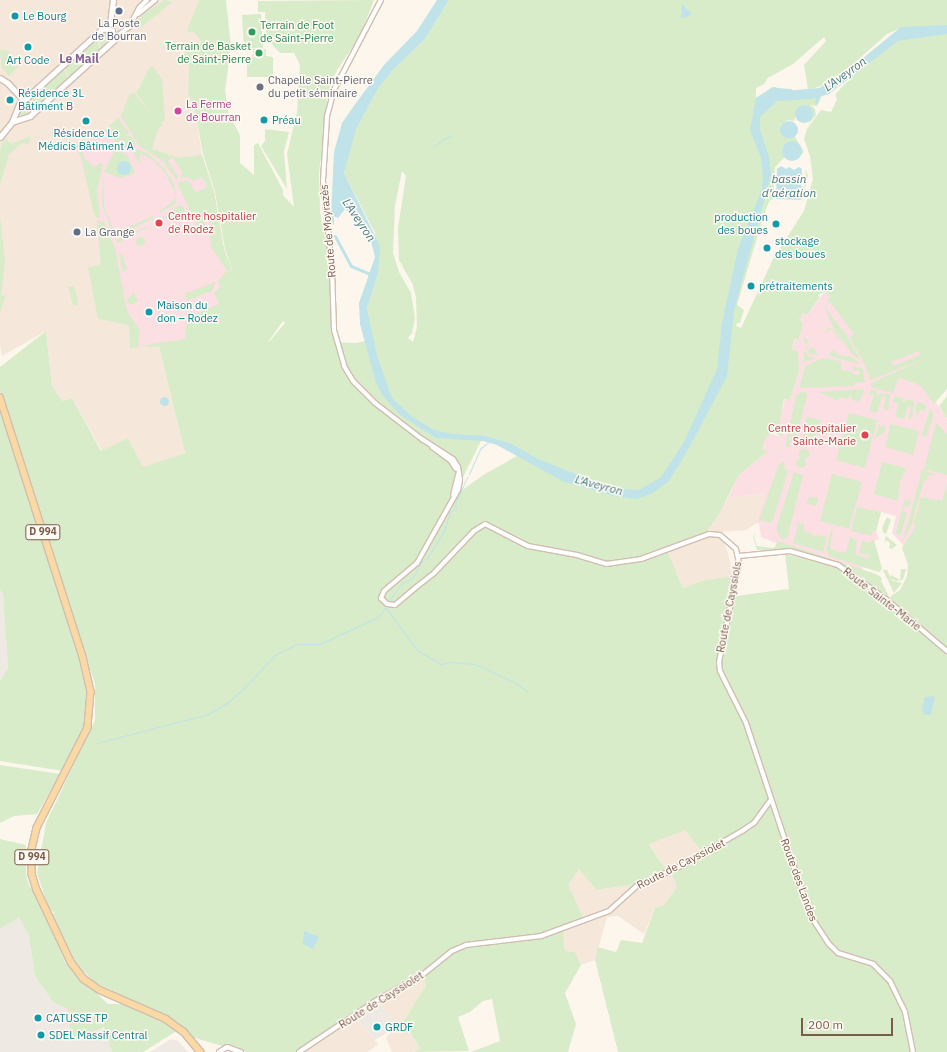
<!DOCTYPE html>
<html>
<head>
<meta charset="utf-8">
<style>
  body { margin:0 }
  #map { position:relative; width:947px; height:1052px; overflow:hidden; background:#fdf6ec; font-family:"IBM Plex Sans",sans-serif }
  div>[style] { position:absolute }
  [style*='--x'] { left:calc(var(--x)*1px); top:calc(var(--y)*1px); width:calc(var(--w)*1px); rotate:calc(var(--a)*1deg) }
  .residential>* { inset:0; background:#f5e8da }
  .industrial>* { inset:0; background:#efe9e4 }
  .medical>* { inset:0; background:#fbdfe3 }
  .green>* { inset:0; background:#d8ecc9 }
  .round { border-radius:50% }
  .water>* { inset:0; background:#bfe3e8 }
  .stream>* { height:1px; margin:-0.5px; padding:0 0.5px; transform-origin:0.5px; border-radius:0.5px; background:#bfe3e8 }
  .canal>* { height:3px; margin:-1.5px; padding:0 1.5px; transform-origin:1.5px; border-radius:1.5px; background:#bfe3e8 }
  .roads { filter:drop-shadow(1px 0 #d1beb0) drop-shadow(-1px 0 #d1beb0) drop-shadow(0 1px #d1beb0) drop-shadow(0 -1px #d1beb0) }
  .tertiary>* { height:4px; margin:-2px; padding:0 2px; transform-origin:2px; border-radius:2px; background:#fff }
  .secondary>* { height:4.5px; margin:-2.25px; padding:0 2.25px; transform-origin:2.25px; border-radius:2.25px; background:#fff }
  .primary>* { height:5.5px; margin:-2.75px; padding:0 2.75px; transform-origin:2.75px; border-radius:2.75px; background:#fbd9a5 }
  .dots>* { width:11px; height:11px; translate:-50% -50%; box-sizing:border-box; border:2px solid #fffaf3; border-radius:50% }
  span { translate:-50% -50%; white-space:nowrap; text-align:center; line-height:1.15; -webkit-text-stroke:3px #fffaf3; paint-order:stroke }
  .shield-label span { padding:1px 3px; background:#fffaf3; border:1px solid; border-radius:3px; -webkit-text-stroke-width:0 }
  .shield-label { font-size:10px; color:#7a5c4d; font-weight:700 }
  .culture-label { font-size:11px; color:#0d838f }
  .left { translate:0 -50%; text-align:left }
  .right { translate:-100% -50%; text-align:right }
  .service-label { font-size:11px; color:#4e5e75 }
  .leisure-label { font-size:11px; color:#27864d }
  .worship-label { font-size:11px; color:#5b616d }
  .hotel-label { font-size:11px; color:#b23c85 }
  .health-label { font-size:11px; color:#be3a42 }
  .street-label { font-size:11px; color:#7a5c4d }
  .neighbourhood-label { font-size:12px; color:#846695; font-weight:700 }
  .water-label { font-size:12px; color:#437c86; font-style:italic }
  .scale { position:absolute; left:801px; top:1018px; width:92px; height:18px; box-sizing:border-box; border:2px solid #7a5c4d; border-top:0; padding-left:5px; font-size:12px; line-height:14px; white-space:nowrap; color:#7a5c4d; -webkit-text-stroke:3px #fffaf3; paint-order:stroke }
</style>
</head>
<body>
<div id="map">
  <div class="residential">
    <i style="clip-path:polygon(0 0,199px 0,187px 33px,194px 32px,203px 42px,184px 53px,181px 65px,189px 64px,188px 93px,196px 115px,202px 155px,214px 192px,224px 249px,233px 276px,159px 347px,185px 453px,143px 468px,128px 439px,102px 451px,72px 398px,63px 401px,52px 386px,46px 331px,2px 356px,0 345px)"></i>
    <i style="clip-path:polygon(765px 493px,755px 524px,746px 530px,722px 532px,734px 576px,705px 580px,683px 588px,667px 553px,703px 537px,728px 498px)"></i>
    <i style="clip-path:polygon(685px 829px,701px 851px,670px 869px,678px 887px,664px 905px,655px 908px,644px 934px,618px 916px,607px 917px,595px 960px,581px 965px,575px 952px,565px 951px,563px 930px,585px 921px,567px 886px,579px 869px,596px 890px,636px 884px,666px 870px,649px 843px)"></i>
    <i style="clip-path:polygon(422px 973px,426px 985px,403px 1022px,420px 1048px,414px 1052px,392px 1052px,386px 1038px,396px 1026px,376px 999px)"></i>
    <i style="clip-path:polygon(354px 1015px,378px 1044px,368px 1052px,296px 1052px)"></i>
  </div>
  <div class="industrial">
    <i style="clip-path:polygon(0 590px,3px 594px,8px 668px,0 681px)"></i>
    <i style="clip-path:polygon(19px 916px,29px 935px,35px 976px,53px 1002px,67px 1009px,72px 1042px,105px 1027px,112px 1052px,0 1052px,0 929px)"></i>
    <i style="clip-path:polygon(376px 999px,397px 1026px,375px 1040px,354px 1015px)"></i>
    <i style="clip-path:polygon(171px 1039px,178px 1041px,188px 1052px,150px 1052px)"></i>
  </div>
  <div class="medical">
    <i style="clip-path:polygon(134px 93px,159px 124px,152px 150px,179px 158px,202px 155px,214px 192px,224px 249px,233px 276px,228px 342px,130px 348px,129px 325px,120px 323px,99px 253px,96px 214px,75px 145px,101px 134px,121px 116px,130px 94px)"></i>
    <i style="clip-path:polygon(827px 289px,887px 360px,923px 346px,930px 360px,923px 385px,947px 418px,947px 505px,922px 500px,916px 526px,904px 546px,892px 533px,896px 516px,881px 512px,876px 531px,879px 539px,874px 541px,882px 569px,879px 572px,863px 567px,860px 578px,836px 562px,794px 550px,761px 537px,759px 523px,755px 524px,765px 493px,728px 498px,739px 475px,768px 451px,763px 451px,764px 441px,770px 433px,781px 437px,778px 425px,785px 399px,790px 400px,799px 371px,792px 350px,794px 339px,799px 340px,803px 322px,799px 320px,803px 313px,807px 315px)"></i>
  </div>
  <div class="green">
    <i style="clip-path:polygon(165px 0,172px 2px,138px 30px,135px 26px,143px 14px)"></i>
    <i style="clip-path:polygon(evenodd,199px 0,226px 0,231px 45px,225px 91px,229px 114px,240px 135px,240px 163px,254px 175px,254px 145px,258px 143px,283px 190px,283px 195px,294px 207px,287px 154px,297px 112px,300px 65px,294px 53px,280px 53px,266px 38px,265px 12px,258px 12px,258px 1px,374px 0,360px 36px,337px 70px,328px 92px,319px 173px,320px 212px,329px 259px,334px 342px,356px 343px,373px 339px,367px 308px,378px 274px,375px 233px,344px 173px,347px 153px,356px 129px,379px 87px,394px 69px,425px 39px,449px 0,947px 0,947px 389px,934px 404px,921px 386px,899px 377px,893px 393px,871px 387px,871px 383px,927px 358px,870px 380px,865px 365px,850px 338px,854px 334px,830px 302px,826px 305px,830px 297px,827px 291px,818px 295px,820px 297px,807px 315px,803px 313px,799px 320px,803px 322px,799px 340px,794px 339px,792px 350px,798px 351px,799px 371px,790px 400px,784px 399px,779px 425px,785px 427px,782px 437px,775px 433px,770px 433px,764px 441px,763px 450px,768px 451px,739px 475px,719px 514px,703px 537px,668px 553px,683px 588px,705px 580px,734px 576px,729px 597px,789px 589px,785px 554px,836px 566px,889px 605px,899px 608px,890px 600px,891px 596px,900px 590px,907px 576px,908px 565px,902px 548px,916px 526px,913px 525px,921px 497px,942px 501px,947px 483px,947px 1052px,618px 1052px,595px 960px,598px 947px,616px 952px,621px 940px,642px 943px,655px 908px,664px 905px,677px 887px,670px 869px,701px 851px,685px 830px,649px 844px,666px 870px,636px 884px,596px 890px,579px 869px,568px 885px,585px 921px,563px 930px,565px 951px,575px 952px,581px 965px,565px 993px,576px 1024px,568px 1052px,471px 1052px,500px 1041px,492px 999px,483px 1001px,470px 1012px,458px 1017px,469px 1051px,414px 1052px,420px 1048px,403px 1022px,426px 985px,422px 973px,376px 999px,330px 1032px,296px 1052px,247px 1052px,232px 1045px,222px 1046px,175px 1032px,143px 1052px,112px 1052px,104px 1027px,72px 1042px,67px 1009px,53px 1002px,35px 976px,29px 935px,19px 917px,0 929px,0 839px,26px 845px,26px 874px,29px 885px,39px 901px,66px 964px,108px 1004px,124px 1004px,143px 1012px,144px 1006px,94px 982px,82px 970px,68px 951px,51px 913px,56px 914px,49px 909px,37px 873px,46px 823px,95px 720px,95px 684px,0 391px,0 367px,46px 331px,52px 386px,63px 401px,72px 398px,101px 451px,128px 438px,143px 467px,185px 453px,159px 347px,141px 346px,185px 339px,187px 318px,219px 304px,214px 293px,220px 287px,218px 281px,227px 271px,211px 247px,210px 231px,212px 220px,206px 217px,202px 236px,178px 185px,179px 182px,188px 180px,196px 193px,207px 187px,202px 177px,193px 181px,188px 177px,180px 178px,183px 173px,172px 157px,168px 161px,178px 176px,176px 180px,163px 161px,139px 146px,121px 116px,130px 94px,134px 93px,152px 114px,136px 93px,150px 67px,153px 67px,162px 79px,165px 120px,161px 123px,156px 120px,163px 124px,158px 129px,152px 149px,179px 158px,202px 155px,214px 192px,224px 249px,234px 276px,225px 249px,215px 192px,203px 154px,196px 115px,188px 93px,189px 65px,181px 65px,184px 53px,202px 42px,194px 32px,186px 33px,199px 0,903px 27px,841px 88px,835px 95px,837px 99px,831px 112px,821px 110px,807px 129px,804px 139px,810px 156px,813px 179px,804px 211px,773px 259px,741px 328px,736px 326px,737px 323px,740px 323px,744px 310px,737px 305px,764px 214px,770px 200px,773px 199px,775px 167px,784px 158px,783px 146px,790px 141px,799px 144px,801px 153px,796px 159px,804px 152px,795px 137px,788px 139px,782px 136px,781px 125px,788px 120px,794px 121px,798px 108px,806px 105px,813px 113px,808px 125px,816px 115px,815px 109px,810px 105px,817px 106px,823px 94px,772px 87px,756px 98px,756px 88px,764px 84px,768px 78px,793px 64px,824px 37px,826px 41px,804px 65px,808px 90px,824px 85px,843px 73px,887px 34px,903px 27px,199px 0,402px 171px,406px 176px,398px 228px,399px 260px,413px 285px,416px 298px,417px 327px,413px 342px,408px 338px,412px 333px,415px 318px,411px 293px,399px 272px,393px 253px,395px 206px,402px 171px,199px 0,283px 321px,285px 323px,269px 342px,268px 342px,283px 321px,199px 0,919px 351px,920px 355px,893px 366px,891px 362px,919px 351px,199px 0,486px 436px,510px 443px,517px 456px,483px 475px,453px 497px,481px 441px,486px 436px)"></i>
    <i style="clip-path:polygon(261px 14px,263px 48px,244px 49px,242px 15px)"></i>
    <i style="clip-path:polygon(103px 31px,110px 31px,112px 39px,101px 48px,97px 36px)"></i>
    <i style="clip-path:polygon(96px 38px,100px 49px,69px 77px,65px 67px)"></i>
    <i style="clip-path:polygon(0 49px,9px 51px,8px 62px,18px 67px,9px 76px,2px 68px)"></i>
    <i style="clip-path:polygon(253px 49px,266px 49px,266px 56px,273px 57px,273px 77px,247px 77px,247px 58px,260px 56px,253px 56px)"></i>
    <i style="clip-path:polygon(64px 68px,68px 78px,35px 108px,32px 97px)"></i>
    <i style="clip-path:polygon(30px 96px,34px 110px,24px 116px,20px 114px,19px 107px)"></i>
    <i style="clip-path:polygon(118px 118px,129px 133px,117px 143px,104px 131px)"></i>
    <i style="clip-path:polygon(265px 129px,289px 132px,284px 151px,287px 189px,261px 146px,265px 141px)"></i>
    <i style="clip-path:polygon(31px 136px,28px 144px,22px 143px,9px 154px,0 185px,0 149px,5px 138px,11px 144px)"></i>
    <i class="round" style="left:121px;top:136px;width:14px;height:14px"></i>
    <i style="clip-path:polygon(83px 141px,81px 148px,85px 159px,94px 167px,100px 163px,103px 164px,97px 191px,100px 217px,96px 218px,94px 214px,81px 157px,75px 145px)"></i>
    <i style="clip-path:polygon(137px 149px,149px 154px,163px 167px,174px 184px,177px 197px,165px 173px,153px 160px,141px 154px,139px 162px,142px 163px,139px 164px,134px 153px)"></i>
    <i style="clip-path:polygon(115px 150px,127px 155px,135px 172px,131px 175px,121px 178px,104px 172px)"></i>
    <i style="clip-path:polygon(805px 169px,808px 175px,802px 204px,806px 176px)"></i>
    <i style="clip-path:polygon(103px 173px,104px 207px,115px 233px,153px 216px,154px 218px,121px 234px,113px 235px,102px 204px)"></i>
    <i style="clip-path:polygon(176px 198px,175px 204px,160px 213px,159px 209px,161px 211px)"></i>
    <i style="clip-path:polygon(179px 205px,183px 207px,186px 215px,184px 216px,182px 213px,166px 219px,165px 217px)"></i>
    <i style="clip-path:polygon(0 215px,5px 262px,1px 296px,6px 295px,0 313px)"></i>
    <i style="clip-path:polygon(97px 220px,104px 222px,115px 248px,127px 311px,140px 331px,138px 347px,130px 348px,129px 325px,98px 319px,88px 267px,101px 265px)"></i>
    <i style="clip-path:polygon(154px 224px,118px 243px,116px 241px,117px 239px)"></i>
    <i class="round" style="left:135.5px;top:236.5px;width:9px;height:9px"></i>
    <i style="clip-path:polygon(119px 253px,123px 256px,126px 267px,128px 266px,126px 271px,122px 270px)"></i>
    <i style="clip-path:polygon(215px 282px,213px 290px,187px 301px,185px 291px,187px 293px)"></i>
    <i style="clip-path:polygon(73px 286px,78px 298px,77px 306px,73px 305px,68px 287px)"></i>
    <i style="clip-path:polygon(134px 292px,138px 302px,129px 305px,127px 299px)"></i>
    <i style="clip-path:polygon(824px 306px,846px 334px,861px 361px,853px 355px,833px 327px)"></i>
    <i style="clip-path:polygon(828px 327px,834px 330px,846px 349px,831px 329px,825px 333px)"></i>
    <i style="clip-path:polygon(804px 336px,809px 342px,805px 345px,809px 350px,813px 347px,818px 355px,810px 354px,805px 347px)"></i>
    <i style="clip-path:polygon(834px 350px,838px 355px,851px 357px,861px 365px,830px 356px,829px 353px)"></i>
    <i style="clip-path:polygon(804px 351px,809px 356px,816px 358px,804px 362px)"></i>
    <i style="clip-path:polygon(823px 358px,840px 361px,842px 370px,853px 372px,854px 375px,860px 374px,859px 370px,853px 371px,853px 366px,863px 369px,865px 382px,854px 383px,855px 386px,799px 388px,805px 366px)"></i>
    <i style="clip-path:polygon(862px 389px,866px 393px,863px 392px,859px 402px,852px 400px,850px 395px,848px 399px,840px 397px,839px 400px,836px 400px,819px 392px)"></i>
    <i style="clip-path:polygon(871px 390px,877px 391px,878px 397px,880px 393px,890px 395px,888px 411px,883px 409px,886px 398px,882px 396px,877px 413px,869px 411px,874px 395px,868px 395px)"></i>
    <i style="clip-path:polygon(801px 392px,808px 393px,795px 441px,792px 441px,791px 445px,791px 436px,789px 436px,790px 446px,787px 449px,786px 443px,796px 396px)"></i>
    <i style="clip-path:polygon(895px 396px,903px 398px,903px 403px,907px 399px,914px 401px,912px 419px,908px 419px,911px 408px,908px 406px,904px 419px,895px 417px,898px 404px,893px 401px)"></i>
    <i style="clip-path:polygon(947px 396px,947px 418px,939px 406px)"></i>
    <i style="clip-path:polygon(918px 402px,925px 405px,926px 408px,924px 411px,921px 409px,918px 416px,915px 408px)"></i>
    <i style="clip-path:polygon(930px 408px,934px 415px,926px 437px,922px 435px)"></i>
    <i style="clip-path:polygon(0 410px,77px 652px,86px 690px,86px 721px,63px 771px,0 761px,0 681px,8px 668px,3px 594px,0 590px)"></i>
    <i style="clip-path:polygon(849px 413px,877px 420px,865px 468px,836px 460px)"></i>
    <i style="clip-path:polygon(807px 417px,821px 420px,819px 429px,804px 425px)"></i>
    <i style="clip-path:polygon(936px 423px,947px 434px,947px 475px,924px 469px)"></i>
    <i style="clip-path:polygon(879px 424px,881px 427px,886px 425px,884px 433px,875px 438px)"></i>
    <i style="clip-path:polygon(891px 424px,919px 431px,913px 455px,885px 447px)"></i>
    <i style="clip-path:polygon(804px 428px,819px 433px,813px 436px,811px 444px,814px 446px,802px 443px)"></i>
    <i class="round" style="left:799px;top:449px;width:10px;height:10px"></i>
    <i class="round" style="left:796px;top:458px;width:10px;height:10px"></i>
    <i style="clip-path:polygon(784px 460px,785px 470px,788px 471px,772px 523px,762px 521px,759px 520px,778px 466px)"></i>
    <i style="clip-path:polygon(882px 462px,906px 468px,900px 482px,898px 501px,874px 494px)"></i>
    <i style="clip-path:polygon(922px 469px,936px 475px,928px 475px,927px 481px,924px 480px,911px 526px,903px 542px)"></i>
    <i style="clip-path:polygon(794px 472px,803px 475px,788px 535px,790px 535px,783px 540px,777px 533px,777px 525px)"></i>
    <i style="clip-path:polygon(832px 474px,862px 482px,849px 529px,820px 521px)"></i>
    <i style="clip-path:polygon(810px 497px,818px 498px,816px 506px,806px 503px)"></i>
    <i style="clip-path:polygon(905px 498px,907px 503px,908px 499px,911px 500px,909px 507px,904px 507px,903px 511px,907px 513px,901px 534px,898px 536px,896px 532px)"></i>
    <i style="clip-path:polygon(857px 507px,881px 512px,876px 531px,871px 532px,873px 536px,851px 531px)"></i>
    <i style="clip-path:polygon(887px 517px,891px 520px,886px 534px,883px 532px,882px 528px)"></i>
    <i style="clip-path:polygon(796px 523px,804px 524px,804px 531px,813px 534px,812px 538px,816px 535px,827px 537px,823px 552px,793px 543px,798px 526px)"></i>
    <i style="clip-path:polygon(831px 530px,833px 530px,830px 548px,841px 553px,846px 551px,850px 537px,857px 540px,855px 554px,868px 559px,869px 555px,859px 553px,862px 541px,870px 543px,872px 539px,874px 540px,882px 569px,879px 572px,829px 556px,826px 550px)"></i>
    <i style="clip-path:polygon(757px 533px,754px 536px,757px 546px,774px 548px,778px 541px,876px 574px,882px 578px,881px 581px,889px 596px,887px 598px,836px 562px,794px 550px,757px 550px,753px 536px)"></i>
    <i style="clip-path:polygon(886px 536px,897px 545px,892px 549px,889px 548px,890px 543px,886px 540px,884px 543px)"></i>
    <i style="clip-path:polygon(901px 569px,906px 569px,903px 580px,896px 581px,890px 578px,893px 581px,902px 583px,894px 593px,883px 570px,887px 570px,890px 577px,891px 575px,900px 580px)"></i>
    <i style="clip-path:polygon(0 765px,60px 774px,37px 814px,14px 816px,0 823px)"></i>
  </div>
  <div class="water">
    <i style="clip-path:polygon(437px 0,449px 0,425px 39px,394px 69px,379px 87px,356px 129px,344px 173px,380px 246px,378px 274px,367px 308px,377px 356px,392px 398px,411px 416px,434px 430px,452px 434px,486px 436px,510px 443px,538px 459px,593px 481px,616px 488px,639px 490px,661px 477px,684px 442px,717px 369px,722px 323px,738px 249px,762px 189px,763px 177px,761px 158px,750px 130px,756px 98px,774px 87px,785px 91px,819px 88px,840px 77px,901px 27px,947px 25px,947px 34px,898px 41px,829px 94px,811px 99px,777px 101px,760px 117px,760px 130px,769px 157px,771px 175px,734px 311px,727px 376px,689px 448px,669px 481px,651px 494px,636px 499px,614px 496px,564px 482px,497px 445px,483px 441px,436px 438px,400px 415px,383px 396px,376px 383px,360px 324px,359px 303px,375px 257px,371px 241px,364px 228px,345px 209px,338px 218px,331px 215px,334px 152px,342px 123px,356px 103px,384px 65px,417px 31px)"></i>
    <i style="clip-path:polygon(682px 4px,692px 14px,688px 17px,681px 18px)"></i>
    <i class="round" style="left:795px;top:105px;width:18px;height:18px"></i>
    <i class="round" style="left:780px;top:121px;width:18px;height:18px"></i>
    <i class="round" style="left:782px;top:141px;width:20px;height:20px"></i>
    <i class="round" style="left:117px;top:161px;width:14px;height:14px"></i>
    <i style="clip-path:polygon(781px 166px,786px 169px,789px 167px,794px 170px,799px 167px,802px 169px,801px 200px,776px 199px,777px 169px)"></i>
    <i class="round" style="left:159.5px;top:396.5px;width:9px;height:9px"></i>
    <i style="clip-path:polygon(935px 696px,931px 715px,924px 715px,922px 709px,925px 697px)"></i>
    <i style="clip-path:polygon(304px 931px,319px 937px,313px 949px,303px 944px)"></i>
  </div>
  <div class="stream">
    <i style="--x:434;--y:147;--w:12;--a:-42"></i>
    <i style="--x:443;--y:139;--w:9;--a:-21"></i>
    <i style="--x:469;--y:474;--w:27;--a:-66"></i>
    <i style="--x:480;--y:449;--w:11;--a:-41"></i>
    <i style="--x:388;--y:602;--w:22;--a:-54"></i>
    <i style="--x:401;--y:584;--w:14;--a:-30"></i>
    <i style="--x:413;--y:577;--w:18;--a:-61"></i>
    <i style="--x:422;--y:561;--w:6;--a:-31"></i>
    <i style="--x:427;--y:558;--w:32;--a:-58"></i>
    <i style="--x:444;--y:531;--w:20;--a:-72"></i>
    <i style="--x:450;--y:512;--w:7;--a:-27"></i>
    <i style="--x:456;--y:509;--w:5;--a:-101"></i>
    <i style="--x:455;--y:504;--w:30;--a:-66"></i>
    <i style="--x:386;--y:608;--w:52;--a:53.6"></i>
    <i style="--x:417;--y:650;--w:17;--a:31"></i>
    <i style="--x:432;--y:659;--w:10;--a:29"></i>
    <i style="--x:441;--y:664;--w:11;--a:-10"></i>
    <i style="--x:452;--y:662;--w:23;--a:5"></i>
    <i style="--x:475;--y:664;--w:45;--a:24.9"></i>
    <i style="--x:516;--y:683;--w:14;--a:39"></i>
    <i style="--x:97;--y:743;--w:115;--a:-14.6"></i>
    <i style="--x:208;--y:714;--w:22;--a:-30"></i>
    <i style="--x:227;--y:703;--w:23;--a:-41"></i>
    <i style="--x:244;--y:688;--w:45;--a:-46.8"></i>
    <i style="--x:275;--y:655;--w:25;--a:-27"></i>
    <i style="--x:297;--y:644;--w:23;--a:0"></i>
    <i style="--x:320;--y:644;--w:64;--a:-25"></i>
    <i style="--x:378;--y:617;--w:15;--a:-53"></i>
  </div>
  <div class="canal">
    <i style="--x:774;--y:89;--w:16;--a:4"></i>
    <i style="--x:816;--y:102;--w:8;--a:-76"></i>
    <i style="--x:332;--y:217;--w:6;--a:90"></i>
    <i style="--x:335;--y:236;--w:34;--a:62"></i>
    <i style="--x:351;--y:266;--w:23;--a:23"></i>
  </div>
  <div class="roads">
    <div class="tertiary">
      <i style="--x:381;--y:0;--w:102;--a:117.6"></i>
      <i style="--x:334;--y:90;--w:28;--a:105"></i>
      <i style="--x:327;--y:117;--w:64;--a:93.6"></i>
      <i style="--x:323;--y:181;--w:88;--a:84.2"></i>
      <i style="--x:332;--y:269;--w:61;--a:88.1"></i>
      <i style="--x:334;--y:330;--w:37;--a:74"></i>
      <i style="--x:344;--y:366;--w:17;--a:59"></i>
      <i style="--x:353;--y:381;--w:31;--a:45"></i>
      <i style="--x:375;--y:403;--w:61;--a:37.6"></i>
      <i style="--x:138;--y:14;--w:22;--a:-39"></i>
      <i style="--x:114;--y:38;--w:19;--a:-36"></i>
      <i style="--x:129;--y:27;--w:21;--a:-62"></i>
      <i style="--x:139;--y:8;--w:11;--a:-45"></i>
      <i style="--x:422;--y:439;--w:37;--a:33"></i>
      <i style="--x:453;--y:459;--w:9;--a:58"></i>
      <i style="--x:458;--y:467;--w:13;--a:81"></i>
      <i style="--x:460;--y:480;--w:10;--a:101"></i>
      <i style="--x:458;--y:490;--w:84;--a:119.3"></i>
      <i style="--x:417;--y:563;--w:43;--a:139.7"></i>
      <i style="--x:384;--y:591;--w:8;--a:113"></i>
      <i style="--x:381;--y:598;--w:8;--a:45"></i>
      <i style="--x:387;--y:604;--w:8;--a:7"></i>
      <i style="--x:395;--y:605;--w:26;--a:-40"></i>
      <i style="--x:415;--y:588;--w:24;--a:-38"></i>
      <i style="--x:434;--y:573;--w:58;--a:-46.4"></i>
      <i style="--x:474;--y:531;--w:13;--a:-32"></i>
      <i style="--x:485;--y:524;--w:48;--a:27.1"></i>
      <i style="--x:528;--y:546;--w:50;--a:10.4"></i>
      <i style="--x:577;--y:555;--w:30;--a:17"></i>
      <i style="--x:606;--y:564;--w:35;--a:-8"></i>
      <i style="--x:641;--y:559;--w:72;--a:-20.2"></i>
      <i style="--x:709;--y:534;--w:11;--a:5"></i>
      <i style="--x:720;--y:535;--w:21;--a:41"></i>
      <i style="--x:736;--y:549;--w:14;--a:78"></i>
      <i style="--x:739;--y:563;--w:101;--a:101.4"></i>
      <i style="--x:719;--y:662;--w:9;--a:84"></i>
      <i style="--x:720;--y:671;--w:58;--a:63.4"></i>
      <i style="--x:746;--y:723;--w:202;--a:71.6"></i>
      <i style="--x:810;--y:915;--w:33;--a:57"></i>
      <i style="--x:828;--y:943;--w:14;--a:45"></i>
      <i style="--x:838;--y:953;--w:37;--a:17"></i>
      <i style="--x:873;--y:964;--w:24;--a:45"></i>
      <i style="--x:890;--y:981;--w:34;--a:64"></i>
      <i style="--x:905;--y:1012;--w:41;--a:78.7"></i>
      <i style="--x:432;--y:447;--w:24;--a:36"></i>
      <i style="--x:451;--y:461;--w:9;--a:58"></i>
      <i style="--x:453;--y:495;--w:21;--a:-76"></i>
      <i style="--x:739;--y:556;--w:51;--a:-5.6"></i>
      <i style="--x:790;--y:551;--w:50;--a:16.3"></i>
      <i style="--x:838;--y:565;--w:60;--a:35.5"></i>
      <i style="--x:887;--y:600;--w:79;--a:40.4"></i>
      <i style="--x:219;--y:1052;--w:9;--a:-32"></i>
      <i style="--x:227;--y:1047;--w:15;--a:20"></i>
      <i style="--x:299;--y:1052;--w:94;--a:-33.7"></i>
      <i style="--x:377;--y:1000;--w:50;--a:-28.6"></i>
      <i style="--x:421;--y:976;--w:40;--a:-39"></i>
      <i style="--x:452;--y:951;--w:15;--a:-23"></i>
      <i style="--x:466;--y:945;--w:76;--a:-6.8"></i>
      <i style="--x:541;--y:936;--w:72;--a:-20.2"></i>
      <i style="--x:609;--y:911;--w:38;--a:-42"></i>
      <i style="--x:637;--y:886;--w:51;--a:-24.5"></i>
      <i style="--x:683;--y:865;--w:68;--a:-30"></i>
      <i style="--x:742;--y:831;--w:14;--a:-34"></i>
      <i style="--x:754;--y:823;--w:29;--a:-54"></i>
    </div>
    <div class="secondary">
      <i style="--x:110;--y:24;--w:24;--a:-83"></i>
      <i style="--x:0;--y:78;--w:9;--a:32"></i>
      <i style="--x:8;--y:83;--w:23;--a:47"></i>
      <i style="--x:12;--y:122;--w:19;--a:-18"></i>
      <i style="--x:30;--y:116;--w:112;--a:-42.1"></i>
      <i style="--x:113;--y:41;--w:10;--a:-96"></i>
      <i style="--x:112;--y:31;--w:8;--a:-166"></i>
      <i style="--x:0;--y:137;--w:19;--a:-51"></i>
      <i style="--x:12;--y:122;--w:18;--a:-68"></i>
      <i style="--x:19;--y:105;--w:123;--a:-42.4"></i>
    </div>
    <div class="primary">
      <i style="--x:0;--y:397;--w:273;--a:72.3"></i>
      <i style="--x:83;--y:657;--w:36;--a:77"></i>
      <i style="--x:91;--y:692;--w:36;--a:95"></i>
      <i style="--x:88;--y:728;--w:112;--a:117"></i>
      <i style="--x:37;--y:828;--w:23;--a:103"></i>
      <i style="--x:32;--y:850;--w:24;--a:90"></i>
      <i style="--x:32;--y:874;--w:17;--a:73"></i>
      <i style="--x:37;--y:890;--w:80;--a:64.7"></i>
      <i style="--x:71;--y:962;--w:21;--a:53"></i>
      <i style="--x:84;--y:979;--w:19;--a:35"></i>
      <i style="--x:100;--y:990;--w:72;--a:23.7"></i>
      <i style="--x:166;--y:1019;--w:22;--a:36"></i>
      <i style="--x:184;--y:1032;--w:26;--a:50"></i>
    </div>
  </div>
  <div class="dots">
    <i style="left:119px;top:11px;background:#5c6f8a"></i>
    <i style="left:15px;top:16px;background:#0f9aa8"></i>
    <i style="left:252px;top:32px;background:#2e9e5b"></i>
    <i style="left:28px;top:47px;background:#0f9aa8"></i>
    <i style="left:259px;top:53px;background:#2e9e5b"></i>
    <i style="left:260px;top:87px;background:#6b7280"></i>
    <i style="left:10px;top:100px;background:#0f9aa8"></i>
    <i style="left:178px;top:111px;background:#d1479c"></i>
    <i style="left:264px;top:120px;background:#0f9aa8"></i>
    <i style="left:86px;top:121px;background:#0f9aa8"></i>
    <i style="left:159px;top:223px;background:#e0444e"></i>
    <i style="left:776px;top:224px;background:#0f9aa8"></i>
    <i style="left:77px;top:232px;background:#5c6f8a"></i>
    <i style="left:767px;top:248px;background:#0f9aa8"></i>
    <i style="left:751px;top:286px;background:#0f9aa8"></i>
    <i style="left:149px;top:312px;background:#0f9aa8"></i>
    <i style="left:865px;top:435px;background:#e0444e"></i>
    <i style="left:38px;top:1018px;background:#0f9aa8"></i>
    <i style="left:377px;top:1027px;background:#0f9aa8"></i>
    <i style="left:41px;top:1035px;background:#0f9aa8"></i>
  </div>
  <div class="shield-label">
    <span style="left:43px;top:532px">D 994</span>
    <span style="left:32px;top:857px">D 994</span>
  </div>
  <div class="culture-label">
    <span class="left" style="left:23px;top:16px">Le Bourg</span>
    <span style="left:28px;top:60px">Art Code</span>
    <span class="left" style="left:18px;top:100px">Résidence 3L<br>Bâtiment B</span>
    <span class="left" style="left:272px;top:120px">Préau</span>
    <span style="left:86px;top:140px">Résidence Le<br>Médicis Bâtiment A</span>
    <span class="right" style="left:768px;top:224px">production<br>des boues</span>
    <span class="left" style="left:775px;top:248px">stockage<br>des boues</span>
    <span class="left" style="left:759px;top:286px">prétraitements</span>
    <span class="left" style="left:157px;top:312px">Maison du<br>don – Rodez</span>
    <span class="left" style="left:46px;top:1018px">CATUSSE TP</span>
    <span class="left" style="left:385px;top:1027px">GRDF</span>
    <span class="left" style="left:49px;top:1035px">SDEL Massif Central</span>
  </div>
  <div class="service-label">
    <span style="left:119px;top:30px">La Poste<br>de Bourran</span>
    <span class="left" style="left:85px;top:232px">La Grange</span>
  </div>
  <div class="leisure-label">
    <span class="left" style="left:260px;top:32px">Terrain de Foot<br>de Saint-Pierre</span>
    <span class="right" style="left:251px;top:53px">Terrain de Basket<br>de Saint-Pierre</span>
  </div>
  <div class="worship-label">
    <span class="left" style="left:268px;top:87px">Chapelle Saint-Pierre<br>du petit séminaire</span>
  </div>
  <div class="hotel-label">
    <span class="left" style="left:186px;top:111px">La Ferme<br>de Bourran</span>
  </div>
  <div class="health-label">
    <span class="left" style="left:168px;top:223px">Centre hospitalier<br>de Rodez</span>
    <span class="right" style="left:856px;top:435px">Centre hospitalier<br>Sainte-Marie</span>
  </div>
  <div class="street-label">
    <span style="left:328px;top:231px;rotate:-95deg">Route de Moyrazès</span>
    <span style="left:882px;top:599px;rotate:38deg">Route Sainte-Marie</span>
    <span style="left:729px;top:607px;rotate:-79deg">Route de Cayssiols</span>
    <span style="left:681px;top:864px;rotate:-27deg">Route de Cayssiolet</span>
    <span style="left:799px;top:880px;rotate:70deg">Route des Landes</span>
    <span style="left:381px;top:1000px;rotate:-32deg">Route de Cayssiolet</span>
  </div>
  <div class="neighbourhood-label">
    <span style="left:79px;top:59px">Le Mail</span>
  </div>
  <div class="water-label">
    <span style="left:845px;top:74px;rotate:-36deg">L'Aveyron</span>
    <span style="left:789px;top:186px">bassin<br>d'aération</span>
    <span style="left:359px;top:220px;rotate:56deg">L'Aveyron</span>
    <span style="left:599px;top:485px;rotate:15deg">L'Aveyron</span>
  </div>
  <div class="scale">200 m</div>
</div>
</body>
</html>
